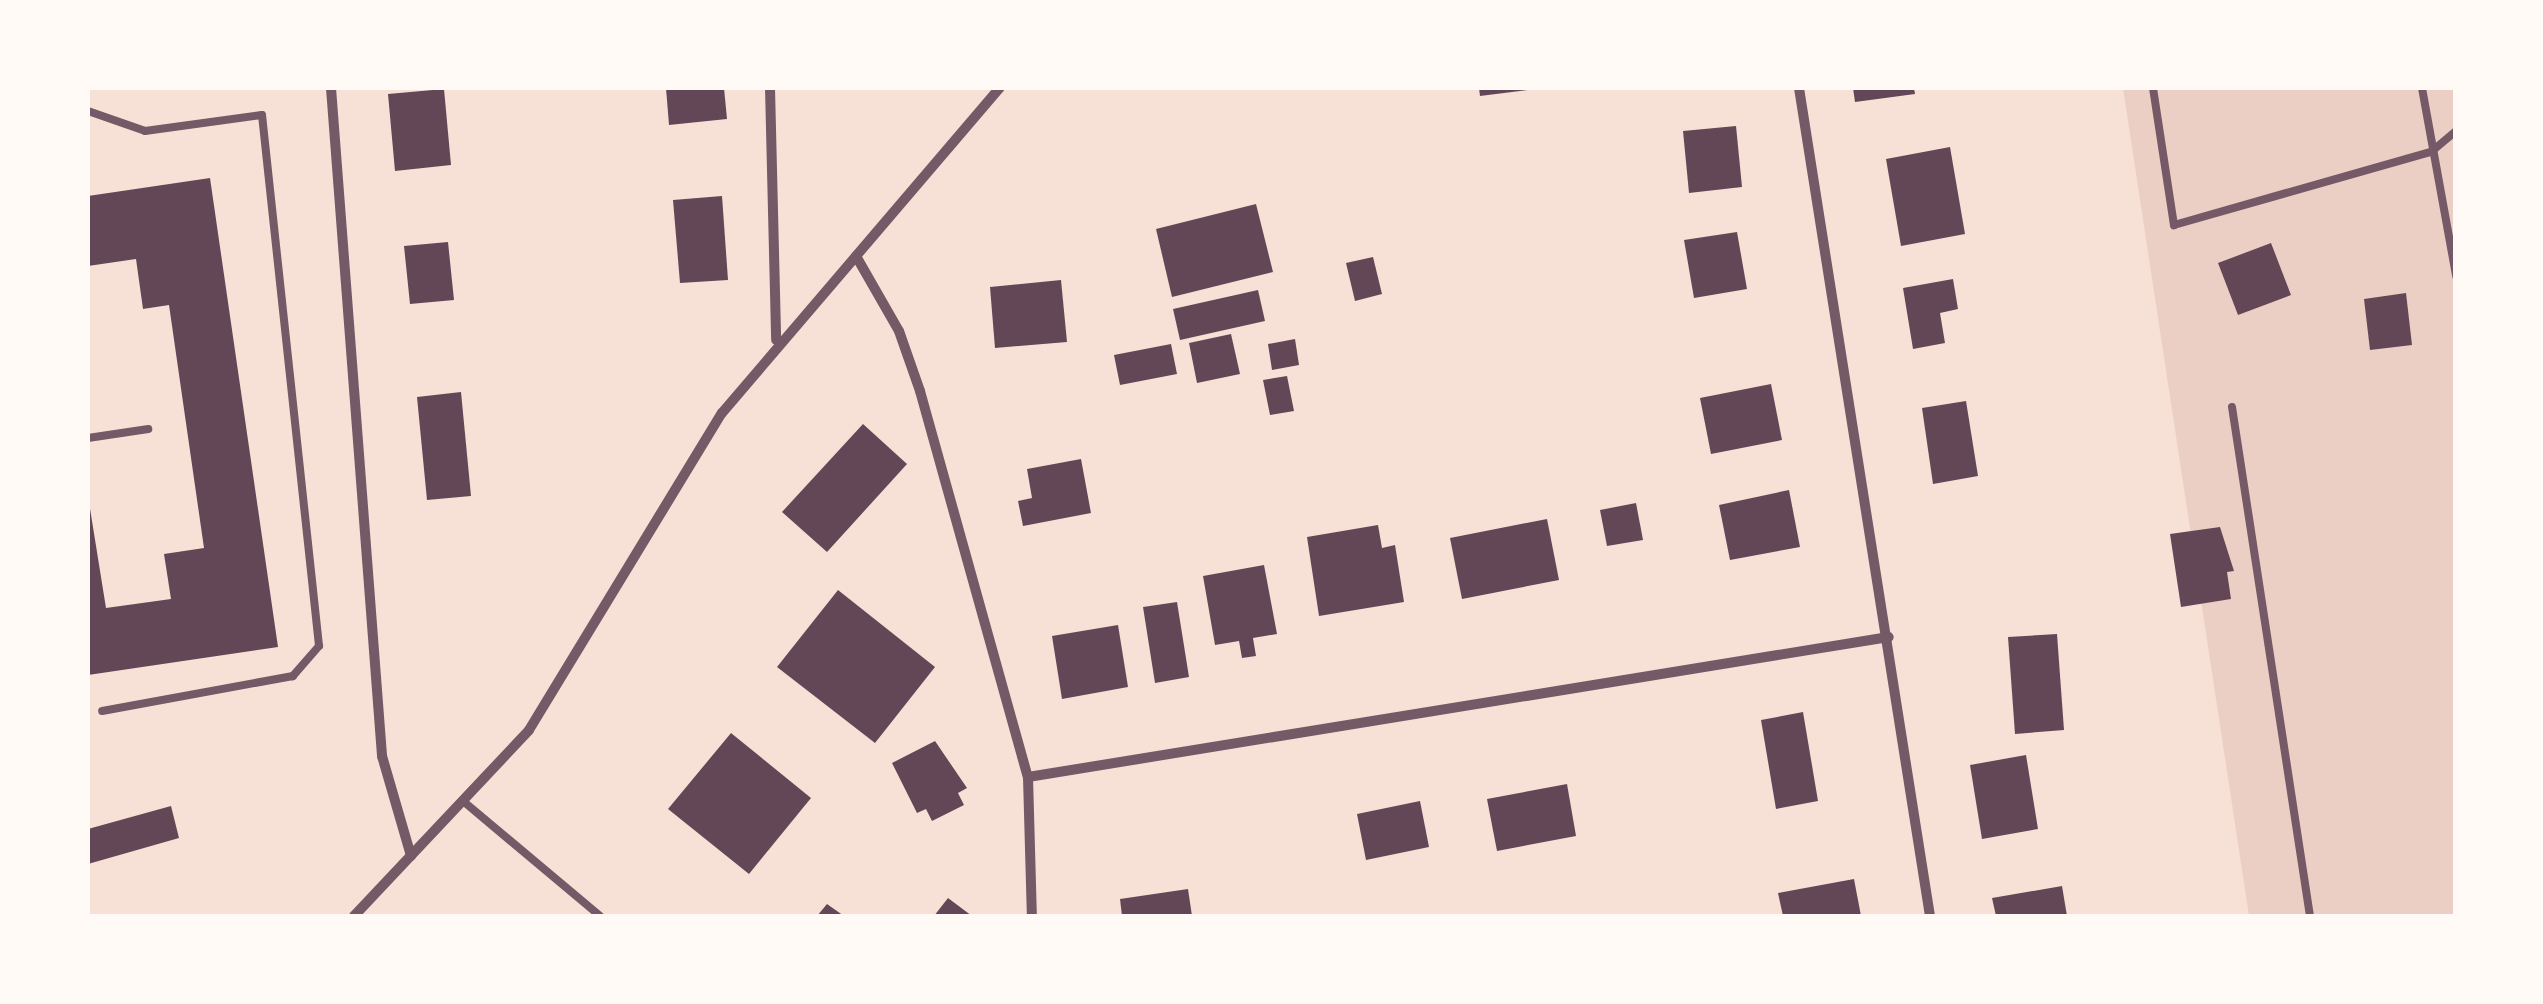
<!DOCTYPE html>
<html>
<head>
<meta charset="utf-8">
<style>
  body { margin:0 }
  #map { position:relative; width:2543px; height:1004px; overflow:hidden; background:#f7e1d7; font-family:"Noto Sans",sans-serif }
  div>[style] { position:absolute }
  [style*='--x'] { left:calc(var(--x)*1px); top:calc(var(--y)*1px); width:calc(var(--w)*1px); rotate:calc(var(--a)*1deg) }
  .green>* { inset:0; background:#ebcfc5 }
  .building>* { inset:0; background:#644757 }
  .service>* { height:8px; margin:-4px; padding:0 4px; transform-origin:4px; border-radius:4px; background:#755966 }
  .minor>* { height:10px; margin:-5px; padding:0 5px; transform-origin:5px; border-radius:5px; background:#755966 }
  span { translate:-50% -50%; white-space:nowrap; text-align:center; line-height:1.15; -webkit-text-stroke:10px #fffaf5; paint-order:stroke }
  .frame { position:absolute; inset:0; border:90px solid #fffaf5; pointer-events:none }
</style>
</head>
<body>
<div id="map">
  <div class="green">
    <i style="clip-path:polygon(2123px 88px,2455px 88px,2455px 916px,2249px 916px)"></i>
  </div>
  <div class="building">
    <i style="clip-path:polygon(666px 88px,724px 88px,727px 119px,669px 125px)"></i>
    <i style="clip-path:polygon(1479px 88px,1527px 88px,1527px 90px,1480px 96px)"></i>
    <i style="clip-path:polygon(1853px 88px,1914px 88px,1915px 94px,1855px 102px)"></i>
    <i style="clip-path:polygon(444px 89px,451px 165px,395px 171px,388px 94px)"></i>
    <i style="clip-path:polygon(1736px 126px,1742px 187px,1689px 193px,1683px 131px)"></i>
    <i style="clip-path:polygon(1950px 147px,1965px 234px,1901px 246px,1886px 159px)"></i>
    <i style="clip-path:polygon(210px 178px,278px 647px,88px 675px,88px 496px,106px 608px,171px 599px,164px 554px,204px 548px,169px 305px,143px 309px,136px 259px,88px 266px,88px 196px)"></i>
    <i style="clip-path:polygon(722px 196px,728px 280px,680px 283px,673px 200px)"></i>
    <i style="clip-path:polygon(1256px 204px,1273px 272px,1172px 297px,1156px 229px)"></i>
    <i style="clip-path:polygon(1737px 232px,1747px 289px,1694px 298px,1684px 240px)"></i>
    <i style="clip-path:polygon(448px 242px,454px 300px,410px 304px,404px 246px)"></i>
    <i style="clip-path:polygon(2271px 243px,2291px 295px,2238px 315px,2218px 263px)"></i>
    <i style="clip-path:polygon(1373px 257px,1382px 294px,1355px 301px,1346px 263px)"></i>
    <i style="clip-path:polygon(1953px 279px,1958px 309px,1940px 313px,1945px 343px,1913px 349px,1903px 288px)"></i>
    <i style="clip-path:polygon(1061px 280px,1067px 342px,995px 348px,990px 287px)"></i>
    <i style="clip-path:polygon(1258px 290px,1265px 321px,1180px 340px,1173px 309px)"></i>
    <i style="clip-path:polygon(2406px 293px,2412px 345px,2370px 350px,2364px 299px)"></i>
    <i style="clip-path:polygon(1231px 334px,1240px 374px,1197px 383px,1189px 343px)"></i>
    <i style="clip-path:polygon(1295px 339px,1299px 365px,1272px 370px,1268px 344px)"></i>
    <i style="clip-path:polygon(1171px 344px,1177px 374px,1120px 385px,1114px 355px)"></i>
    <i style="clip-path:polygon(1287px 376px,1294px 411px,1270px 415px,1263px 380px)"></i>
    <i style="clip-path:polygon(1771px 384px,1782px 440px,1711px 454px,1700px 398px)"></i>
    <i style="clip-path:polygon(461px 392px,471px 496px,427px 500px,417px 397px)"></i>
    <i style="clip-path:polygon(1966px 401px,1978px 476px,1933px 484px,1922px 408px)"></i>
    <i style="clip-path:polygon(863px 424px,907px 464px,827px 552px,782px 512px)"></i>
    <i style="clip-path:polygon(1081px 459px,1091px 513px,1023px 526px,1018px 501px,1032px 498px,1027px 469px)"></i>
    <i style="clip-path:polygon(1789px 490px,1800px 547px,1730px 560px,1719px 505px)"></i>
    <i style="clip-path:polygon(1636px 503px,1643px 540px,1607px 546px,1600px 510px)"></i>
    <i style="clip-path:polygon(1547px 519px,1559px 580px,1462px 599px,1450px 538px)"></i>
    <i style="clip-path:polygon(1378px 525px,1382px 548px,1395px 545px,1404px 602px,1319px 616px,1307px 537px)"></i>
    <i style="clip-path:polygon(2220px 527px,2234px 571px,2227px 572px,2231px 599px,2181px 607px,2170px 534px)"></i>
    <i style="clip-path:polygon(1264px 565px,1277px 634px,1253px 638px,1256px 656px,1242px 658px,1239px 641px,1215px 645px,1203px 576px)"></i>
    <i style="clip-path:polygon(838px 590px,935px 667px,875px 743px,777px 667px)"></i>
    <i style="clip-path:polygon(1177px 602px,1189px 677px,1155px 683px,1143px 607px)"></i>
    <i style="clip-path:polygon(1118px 625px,1128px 687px,1062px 699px,1052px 636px)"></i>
    <i style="clip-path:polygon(2057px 634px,2064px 730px,2015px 734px,2008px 637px)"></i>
    <i style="clip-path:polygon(1803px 712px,1818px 801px,1776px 809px,1761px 720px)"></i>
    <i style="clip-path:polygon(731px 733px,811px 798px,749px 874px,668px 809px)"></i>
    <i style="clip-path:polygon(935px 741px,967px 788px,958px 793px,964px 805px,932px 821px,926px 809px,917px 813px,892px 763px)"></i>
    <i style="clip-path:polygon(2026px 755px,2038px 829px,1982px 839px,1970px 765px)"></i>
    <i style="clip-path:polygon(1567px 784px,1576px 836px,1497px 851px,1487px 799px)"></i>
    <i style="clip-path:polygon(1420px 801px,1429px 847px,1366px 860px,1357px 814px)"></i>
    <i style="clip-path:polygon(171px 806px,179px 838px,88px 864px,88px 829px)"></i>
    <i style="clip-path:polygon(1854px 879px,1861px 916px,1783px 916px,1778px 893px)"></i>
    <i style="clip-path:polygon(2062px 886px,2067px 916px,1996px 916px,1992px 898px)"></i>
    <i style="clip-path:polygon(1188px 889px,1192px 916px,1122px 916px,1120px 899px)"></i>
    <i style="clip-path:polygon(948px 898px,972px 916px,934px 916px)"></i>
    <i style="clip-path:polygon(827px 904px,844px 916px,817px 916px)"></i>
  </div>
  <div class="service">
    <i style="--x:2153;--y:88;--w:139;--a:81.3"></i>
    <i style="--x:2174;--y:225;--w:267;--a:-15.9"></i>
    <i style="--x:2431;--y:152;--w:33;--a:-40"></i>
    <i style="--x:2422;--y:88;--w:191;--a:79.7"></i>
    <i style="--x:88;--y:111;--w:60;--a:19.3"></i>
    <i style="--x:145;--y:131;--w:118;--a:-7.8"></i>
    <i style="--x:262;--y:115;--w:534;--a:83.87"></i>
    <i style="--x:319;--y:646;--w:40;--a:131"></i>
    <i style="--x:293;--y:676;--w:194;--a:169.6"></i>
    <i style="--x:2232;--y:407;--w:515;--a:81.29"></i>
    <i style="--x:88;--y:438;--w:61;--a:-8.5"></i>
    <i style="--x:463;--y:801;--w:179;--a:40"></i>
  </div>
  <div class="minor">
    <i style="--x:331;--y:88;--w:670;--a:85.63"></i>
    <i style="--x:382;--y:756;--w:104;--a:73.8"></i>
    <i style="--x:770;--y:88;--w:252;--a:88.6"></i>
    <i style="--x:1799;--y:88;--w:838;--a:81.01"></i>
    <i style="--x:856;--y:256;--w:86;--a:60.2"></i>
    <i style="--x:899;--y:331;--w:64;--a:70.7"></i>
    <i style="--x:920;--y:391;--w:401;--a:74.4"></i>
    <i style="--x:1028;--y:777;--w:139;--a:88.4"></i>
    <i style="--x:1028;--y:777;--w:872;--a:-9.24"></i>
    <i style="--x:354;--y:916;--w:255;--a:-46.7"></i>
    <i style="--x:529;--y:730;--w:371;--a:-58.7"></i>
    <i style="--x:722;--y:413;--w:428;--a:-49.5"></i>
  </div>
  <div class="frame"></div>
</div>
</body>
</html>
